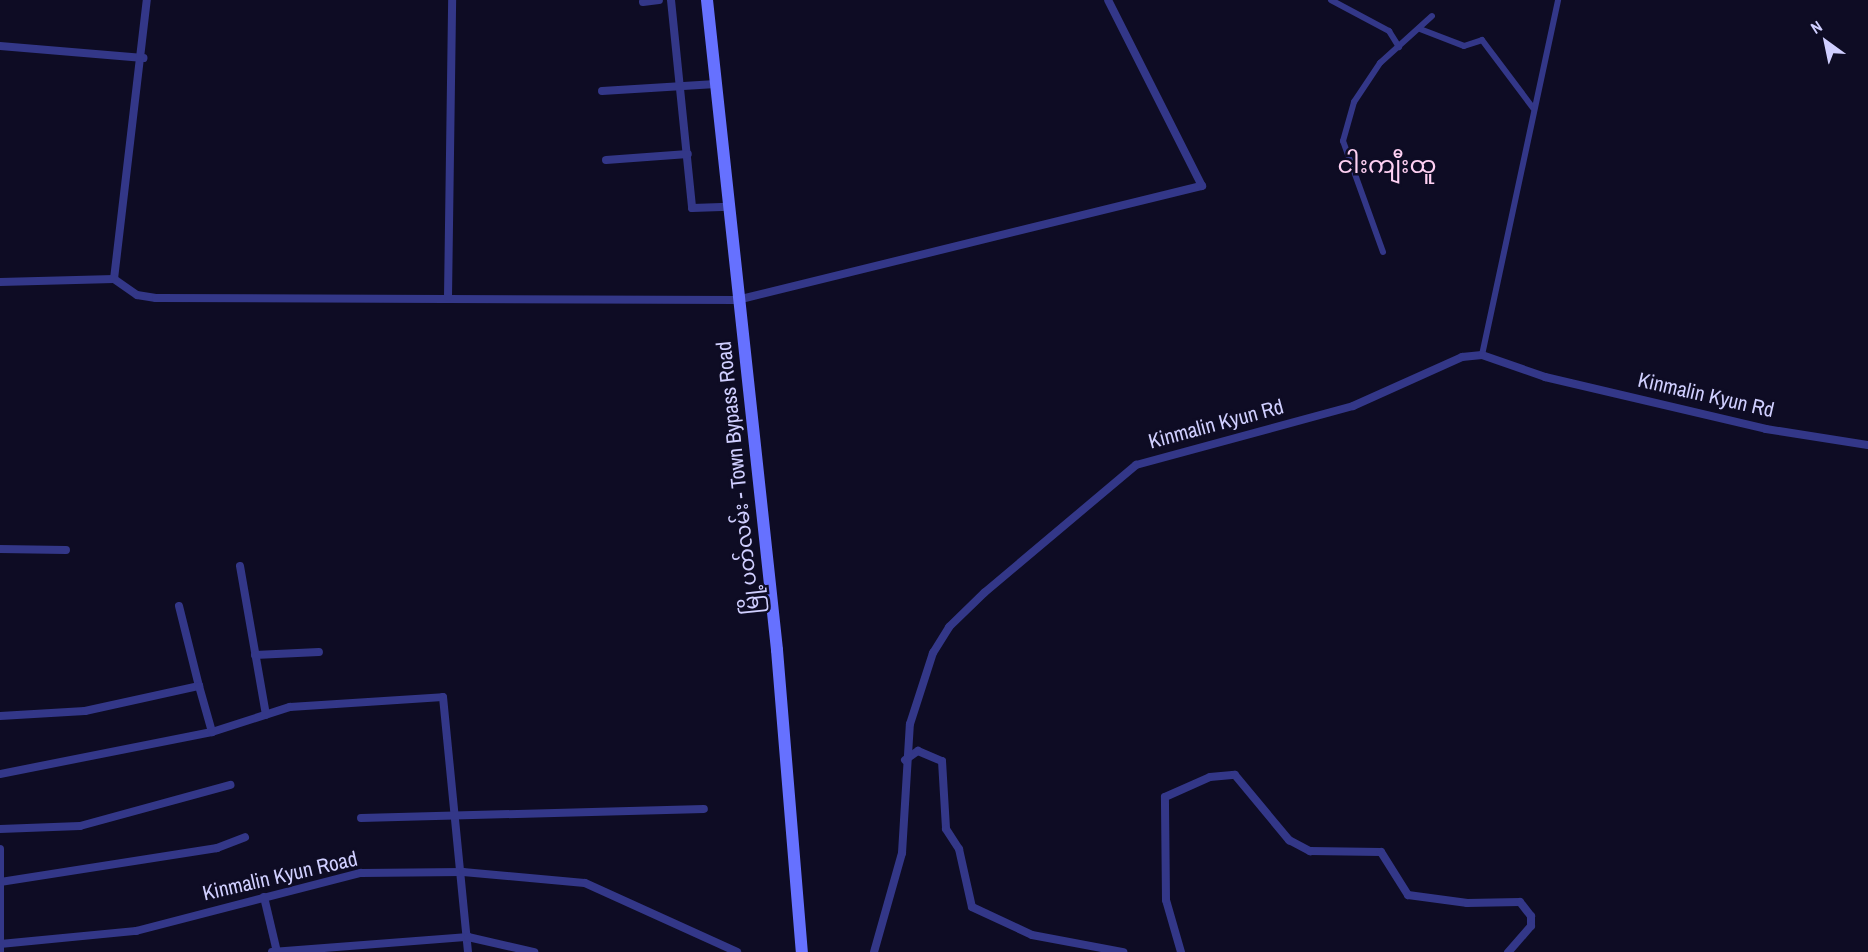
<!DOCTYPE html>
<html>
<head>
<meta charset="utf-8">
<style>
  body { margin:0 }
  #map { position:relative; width:1868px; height:952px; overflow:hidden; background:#0e0c24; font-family:"Archivo Narrow","Noto Sans Myanmar",sans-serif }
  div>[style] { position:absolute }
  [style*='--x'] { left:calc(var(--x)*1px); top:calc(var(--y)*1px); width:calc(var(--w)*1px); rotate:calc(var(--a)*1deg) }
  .pedestrian>* { height:6px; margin:-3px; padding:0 3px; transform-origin:3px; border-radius:3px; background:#333788 }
  .minor>* { height:8px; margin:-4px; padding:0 4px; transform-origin:4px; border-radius:4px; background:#333788 }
  .secondary>* { height:12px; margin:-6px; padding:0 6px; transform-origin:6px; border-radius:6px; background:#6671ff }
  span { translate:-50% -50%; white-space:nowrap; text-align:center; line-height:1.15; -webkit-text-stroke:5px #0e0c24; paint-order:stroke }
  .street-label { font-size:21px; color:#d0cfff }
  .quarter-label { font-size:24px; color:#ffd1f3 }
  .north { position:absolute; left:1796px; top:12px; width:60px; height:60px; -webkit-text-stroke:4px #0e0c24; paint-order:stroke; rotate:327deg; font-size:16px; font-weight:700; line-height:24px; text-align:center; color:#d0cfff }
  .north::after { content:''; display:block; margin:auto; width:21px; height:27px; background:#d0cfff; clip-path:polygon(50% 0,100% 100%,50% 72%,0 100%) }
</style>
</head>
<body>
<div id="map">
  <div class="pedestrian">
    <i style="--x:1331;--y:0;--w:66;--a:28.1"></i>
    <i style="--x:1389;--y:31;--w:19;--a:58"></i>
    <i style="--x:1420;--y:29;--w:47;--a:21.1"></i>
    <i style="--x:1464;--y:46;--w:19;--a:-18"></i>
    <i style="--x:1482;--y:40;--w:85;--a:53.1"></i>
    <i style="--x:1383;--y:252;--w:118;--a:-109.8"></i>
    <i style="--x:1343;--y:141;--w:41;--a:-74.2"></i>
    <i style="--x:1354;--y:102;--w:47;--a:-56.3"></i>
    <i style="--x:1380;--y:63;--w:70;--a:-42.1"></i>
    <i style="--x:1482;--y:355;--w:363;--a:-77.9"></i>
  </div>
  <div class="minor">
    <i style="--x:671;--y:0;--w:209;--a:84.2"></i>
    <i style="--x:692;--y:208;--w:37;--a:-2"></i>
    <i style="--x:643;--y:2;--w:16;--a:-7"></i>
    <i style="--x:0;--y:46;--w:144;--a:4.8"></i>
    <i style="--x:602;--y:91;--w:114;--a:-3.5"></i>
    <i style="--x:606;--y:160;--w:82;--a:-4.2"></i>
    <i style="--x:114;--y:279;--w:281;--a:-83.3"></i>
    <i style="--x:0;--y:282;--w:114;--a:-1.5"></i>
    <i style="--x:114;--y:279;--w:28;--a:35"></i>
    <i style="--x:137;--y:295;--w:19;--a:9"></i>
    <i style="--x:156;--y:298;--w:581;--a:0.2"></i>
    <i style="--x:737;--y:300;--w:479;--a:-13.8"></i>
    <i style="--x:1202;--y:186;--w:208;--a:-116.8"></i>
    <i style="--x:448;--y:297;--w:297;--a:-89.2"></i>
    <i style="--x:0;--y:549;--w:66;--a:0.9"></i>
    <i style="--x:240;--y:566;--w:151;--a:80.1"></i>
    <i style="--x:179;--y:606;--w:82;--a:76"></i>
    <i style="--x:255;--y:655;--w:64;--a:-2.7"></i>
    <i style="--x:0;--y:716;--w:85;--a:-3.4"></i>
    <i style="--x:85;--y:711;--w:117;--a:-12.4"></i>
    <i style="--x:199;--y:686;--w:48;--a:74.2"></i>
    <i style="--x:905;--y:760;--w:16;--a:-35"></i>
    <i style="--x:918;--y:751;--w:26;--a:23"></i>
    <i style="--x:942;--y:761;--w:68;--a:86.6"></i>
    <i style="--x:946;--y:829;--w:24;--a:57"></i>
    <i style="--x:959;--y:849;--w:59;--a:77.4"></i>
    <i style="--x:972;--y:907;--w:66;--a:25"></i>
    <i style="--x:1032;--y:935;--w:93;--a:10.6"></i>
    <i style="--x:0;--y:774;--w:216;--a:-11.2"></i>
    <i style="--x:212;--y:732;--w:82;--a:-17.8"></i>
    <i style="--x:290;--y:707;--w:153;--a:-3.7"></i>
    <i style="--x:443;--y:697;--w:256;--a:84.4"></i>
    <i style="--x:361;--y:818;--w:343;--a:-1.5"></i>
    <i style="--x:0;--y:829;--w:80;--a:-2.1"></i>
    <i style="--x:80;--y:826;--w:156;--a:-15.3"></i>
    <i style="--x:0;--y:849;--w:103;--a:90"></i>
    <i style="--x:0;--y:882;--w:220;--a:-8.9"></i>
    <i style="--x:217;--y:848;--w:30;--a:-21"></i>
    <i style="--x:264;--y:897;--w:57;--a:76.7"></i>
    <i style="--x:0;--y:944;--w:137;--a:-5.5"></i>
    <i style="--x:136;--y:931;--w:232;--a:-14.5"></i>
    <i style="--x:361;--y:873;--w:102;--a:-0.6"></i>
    <i style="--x:463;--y:872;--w:122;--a:5.2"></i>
    <i style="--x:585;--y:883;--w:167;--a:24.4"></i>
    <i style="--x:272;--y:952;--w:197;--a:-4.4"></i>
    <i style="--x:468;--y:937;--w:68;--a:12.8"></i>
    <i style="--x:874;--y:952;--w:103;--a:-74.2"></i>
    <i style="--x:902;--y:853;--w:129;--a:-86.5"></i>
    <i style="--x:910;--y:724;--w:75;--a:-72.1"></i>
    <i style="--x:933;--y:653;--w:31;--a:-58"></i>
    <i style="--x:949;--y:627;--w:49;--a:-44.2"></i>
    <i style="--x:984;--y:593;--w:199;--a:-40.1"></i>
    <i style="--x:1136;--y:465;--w:225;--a:-15.2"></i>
    <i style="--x:1353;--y:406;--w:120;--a:-24.2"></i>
    <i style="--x:1462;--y:357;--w:20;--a:-6"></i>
    <i style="--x:1482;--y:355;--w:67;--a:19.2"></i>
    <i style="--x:1545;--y:377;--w:227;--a:13.2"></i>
    <i style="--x:1766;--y:429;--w:103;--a:8.9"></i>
    <i style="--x:1181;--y:952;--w:54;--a:-106.1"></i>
    <i style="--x:1166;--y:900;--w:103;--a:-90.6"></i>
    <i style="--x:1165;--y:797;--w:49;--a:-24"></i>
    <i style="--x:1210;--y:777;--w:25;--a:-5"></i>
    <i style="--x:1235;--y:775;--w:85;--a:50.3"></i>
    <i style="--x:1289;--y:840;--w:24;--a:28"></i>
    <i style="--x:1310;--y:851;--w:71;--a:0.8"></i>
    <i style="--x:1381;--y:852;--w:51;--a:57.9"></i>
    <i style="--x:1408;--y:895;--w:60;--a:7.7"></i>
    <i style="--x:1467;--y:903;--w:53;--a:-1.1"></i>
    <i style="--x:1520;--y:902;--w:18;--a:52"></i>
    <i style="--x:1531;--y:916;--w:10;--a:90"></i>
    <i style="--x:1531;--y:926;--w:35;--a:131"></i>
  </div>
  <div class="secondary">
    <i style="--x:707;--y:0;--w:654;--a:83.85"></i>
    <i style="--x:777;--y:650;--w:303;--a:85.3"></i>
  </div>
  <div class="street-label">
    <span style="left:1706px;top:395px;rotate:13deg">Kinmalin Kyun Rd</span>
    <span style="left:1216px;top:424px;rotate:-15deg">Kinmalin Kyun Rd</span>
    <span style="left:738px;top:478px;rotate:-96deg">မြို့ပတ်လမ်း - Town Bypass Road</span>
    <span style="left:280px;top:876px;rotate:-13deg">Kinmalin Kyun Road</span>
  </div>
  <div class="quarter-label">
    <span style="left:1387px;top:165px">ငါးကျီးထူ</span>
  </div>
  <div class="north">N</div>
</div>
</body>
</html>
